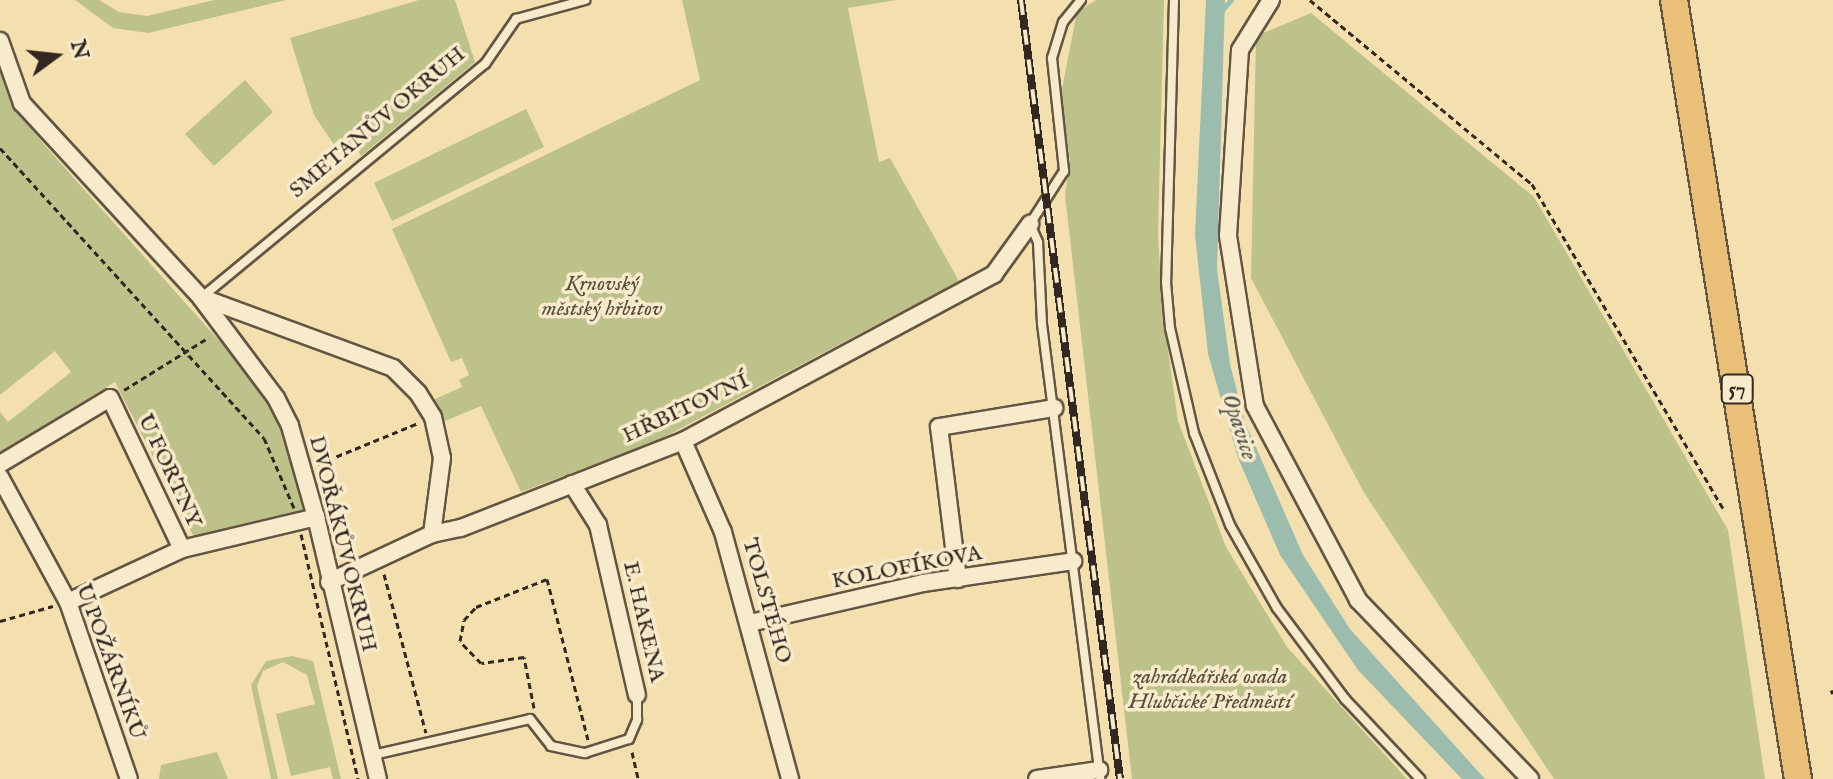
<!DOCTYPE html>
<html>
<head>
<meta charset="utf-8">
<style>
  body { margin:0 }
  #map { position:relative; width:1833px; height:779px; overflow:hidden; background:#f4e0af; font-family:"IM FELL English",serif }
  div>[style] { position:absolute }
  [style*='--x'] { left:calc(var(--x)*1px); top:calc(var(--y)*1px); width:calc(var(--w)*1px); rotate:calc(var(--a)*1deg) }
  .green>* { inset:0; background:#bdc28a }
  .water>* { inset:0; background:#9cbdad }
  .stream>* { height:5px; margin:-2.5px; padding:0 2.5px; transform-origin:2.5px; border-radius:2.5px; background:#9cbdad }
  .path>* { height:3px; margin-top:-1.5px; transform-origin:0; background:repeating-linear-gradient(90deg,#332721 0 6px,transparent 0 10px) }
  .roads { filter:drop-shadow(2px 0 #635544) drop-shadow(-2px 0 #635544) drop-shadow(0 2px #635544) drop-shadow(0 -2px #635544) }
  .service>* { height:8px; margin:-4px; padding:0 4px; transform-origin:4px; border-radius:4px; background:#f8ebcb }
  .minor>* { height:16px; margin:-8px; padding:0 8px; transform-origin:8px; border-radius:8px; background:#f8ebcb }
  .primary>* { height:26px; margin:-13px; padding:0 13px; transform-origin:13px; border-radius:13px; background:#eac078 }
  .rail>* { height:8px; margin-top:-4px; transform-origin:0; background:repeating-linear-gradient(90deg,#f8ebcb 0 15px,#332721 0 30px); box-sizing:border-box; border-block:2px solid #332721 }
  span { translate:-50% -50%; white-space:nowrap; text-align:center; line-height:1.15; -webkit-text-stroke:7px #f8ebcb; paint-order:stroke }
  .shield-label span { padding:2px 6px; background:#f8ebcb; border:2px solid; border-radius:6px; -webkit-text-stroke-width:0 }
  .shield-label { font-size:20px; color:#332721; font-weight:700 }
  .street-label { font-size:22px; color:#332721 }
  .park-label { font-size:22px; color:#564e3b; font-style:italic }
  .water-label { font-size:24px; color:#52544b; font-style:italic }
  .north { position:absolute; left:16px; top:16px; width:80px; height:80px; -webkit-text-stroke:6px #f8ebcb; paint-order:stroke; rotate:75deg; font-size:22px; font-weight:700; line-height:32px; text-align:center; color:#332721 }
  .north::after { content:''; display:block; margin:auto; width:28px; height:36px; background:#332721; clip-path:polygon(50% 0,100% 100%,50% 72%,0 100%) }
</style>
</head>
<body>
<div id="map">
  <div class="green">
    <i style="clip-path:polygon(75px 0,99px 0,119px 12px,147px 16px,214px 0,286px 0,148px 33px,113px 28px)"></i>
    <i style="clip-path:polygon(419px 0,455px 0,475px 62px,361px 156px,355px 146px,338px 151px,314px 115px,290px 38px)"></i>
    <i style="clip-path:polygon(682px 0,896px 0,848px 8px,879px 162px,890px 158px,959px 281px,657px 441px,521px 492px,481px 406px,445px 421px,435px 399px,462px 387px,459px 380px,469px 375px,462px 358px,451px 362px,392px 229px,700px 80px)"></i>
    <i style="clip-path:polygon(1096px 0,1164px 0,1158px 233px,1162px 307px,1178px 421px,1226px 547px,1287px 647px,1407px 779px,1132px 779px,1065px 195px,1070px 162px,1061px 94px,1077px 12px)"></i>
    <i style="clip-path:polygon(1311px 13px,1534px 197px,1728px 530px,1765px 779px,1554px 779px,1363px 491px,1251px 278px,1256px 36px)"></i>
    <i style="clip-path:polygon(0 72px,13px 107px,48px 149px,256px 382px,286px 440px,306px 514px,196px 541px,115px 382px,0 452px,0 412px,8px 422px,71px 372px,55px 351px,0 395px)"></i>
    <i style="clip-path:polygon(245px 80px,273px 112px,214px 166px,185px 134px)"></i>
    <i style="clip-path:polygon(526px 109px,544px 147px,392px 221px,374px 183px)"></i>
    <i style="clip-path:polygon(292px 656px,313px 661px,341px 779px,333px 779px,330px 767px,291px 776px,276px 714px,315px 704px,307px 675px,283px 662px,263px 671px,257px 686px,278px 779px,271px 779px,251px 685px,266px 661px)"></i>
    <i style="clip-path:polygon(217px 752px,228px 779px,159px 779px,161px 765px)"></i>
  </div>
  <div class="water">
    <i style="clip-path:polygon(1206px 0,1225px 0,1217px 269px,1230px 364px,1245px 422px,1303px 555px,1350px 629px,1485px 779px,1462px 779px,1358px 670px,1280px 555px,1238px 458px,1208px 354px,1195px 235px)"></i>
  </div>
  <div class="stream">
    <i style="--x:1221;--y:11;--w:15;--a:-48"></i>
  </div>
  <div class="path">
    <i style="--x:1310;--y:0;--w:288;--a:39.7"></i>
    <i style="--x:1532;--y:184;--w:378;--a:59.5"></i>
    <i style="--x:0;--y:148;--w:392;--a:47.7"></i>
    <i style="--x:264;--y:438;--w:76;--a:66.8"></i>
    <i style="--x:124;--y:390;--w:100;--a:-31.9"></i>
    <i style="--x:318;--y:464;--w:108;--a:-22.3"></i>
    <i style="--x:301;--y:534;--w:252;--a:76.9"></i>
    <i style="--x:384;--y:574;--w:164;--a:75.2"></i>
    <i style="--x:0;--y:621;--w:55;--a:-15.8"></i>
    <i style="--x:1831;--y:690;--w:4;--a:63"></i>
    <i style="--x:534;--y:708;--w:52;--a:-101.1"></i>
    <i style="--x:524;--y:657;--w:43;--a:172.1"></i>
    <i style="--x:481;--y:663;--w:30;--a:-134"></i>
    <i style="--x:460;--y:641;--w:21;--a:-79"></i>
    <i style="--x:464;--y:620;--w:18;--a:-47"></i>
    <i style="--x:476;--y:607;--w:76;--a:-21.5"></i>
    <i style="--x:547;--y:579;--w:166;--a:75.7"></i>
    <i style="--x:632;--y:752;--w:28;--a:77"></i>
  </div>
  <div class="roads">
    <div class="service">
      <i style="--x:1081;--y:0;--w:28;--a:129"></i>
      <i style="--x:1063;--y:22;--w:38;--a:107"></i>
      <i style="--x:1052;--y:58;--w:114;--a:83.9"></i>
      <i style="--x:1064;--y:171;--w:63;--a:122.7"></i>
      <i style="--x:1030;--y:224;--w:20;--a:66"></i>
      <i style="--x:1038;--y:242;--w:82;--a:87.2"></i>
      <i style="--x:1042;--y:324;--w:459;--a:82.7"></i>
      <i style="--x:1174;--y:0;--w:282;--a:91.6"></i>
      <i style="--x:1166;--y:282;--w:46;--a:85"></i>
      <i style="--x:1170;--y:328;--w:108;--a:77.1"></i>
      <i style="--x:1194;--y:433;--w:99;--a:68.6"></i>
      <i style="--x:1230;--y:525;--w:95;--a:60.5"></i>
      <i style="--x:1277;--y:608;--w:114;--a:53.2"></i>
      <i style="--x:1345;--y:699;--w:110;--a:46.8"></i>
      <i style="--x:202;--y:297;--w:367;--a:-39.5"></i>
      <i style="--x:485;--y:64;--w:55;--a:-55.4"></i>
      <i style="--x:516;--y:19;--w:72;--a:-15.4"></i>
      <i style="--x:373;--y:755;--w:161;--a:-12.9"></i>
      <i style="--x:530;--y:719;--w:34;--a:52"></i>
      <i style="--x:551;--y:746;--w:35;--a:12"></i>
      <i style="--x:585;--y:753;--w:46;--a:-17.7"></i>
      <i style="--x:629;--y:739;--w:21;--a:-67"></i>
      <i style="--x:637;--y:720;--w:25;--a:-90"></i>
    </div>
    <div class="minor">
      <i style="--x:1271;--y:0;--w:59;--a:121.8"></i>
      <i style="--x:1240;--y:50;--w:186;--a:93.7"></i>
      <i style="--x:1228;--y:236;--w:172;--a:81"></i>
      <i style="--x:1255;--y:406;--w:220;--a:62"></i>
      <i style="--x:1358;--y:600;--w:248;--a:46.1"></i>
      <i style="--x:0;--y:41;--w:66;--a:70.5"></i>
      <i style="--x:22;--y:103;--w:265;--a:47.4"></i>
      <i style="--x:201;--y:298;--w:125;--a:53.1"></i>
      <i style="--x:276;--y:398;--w:31;--a:63"></i>
      <i style="--x:290;--y:426;--w:95;--a:74.1"></i>
      <i style="--x:316;--y:517;--w:269;--a:76.7"></i>
      <i style="--x:203;--y:298;--w:202;--a:20.2"></i>
      <i style="--x:393;--y:368;--w:35;--a:45"></i>
      <i style="--x:418;--y:393;--w:28;--a:58"></i>
      <i style="--x:433;--y:417;--w:42;--a:77.6"></i>
      <i style="--x:442;--y:458;--w:77;--a:97.5"></i>
      <i style="--x:683;--y:441;--w:99;--a:66.3"></i>
      <i style="--x:723;--y:532;--w:256;--a:74.8"></i>
      <i style="--x:0;--y:464;--w:128;--a:-31"></i>
      <i style="--x:110;--y:398;--w:167;--a:64.5"></i>
      <i style="--x:0;--y:477;--w:142;--a:61.5"></i>
      <i style="--x:68;--y:602;--w:187;--a:71"></i>
      <i style="--x:572;--y:484;--w:49;--a:57.6"></i>
      <i style="--x:598;--y:525;--w:174;--a:77.1"></i>
      <i style="--x:958;--y:579;--w:153;--a:-97.1"></i>
      <i style="--x:939;--y:427;--w:117;--a:-9.4"></i>
      <i style="--x:329;--y:582;--w:114;--a:-25"></i>
      <i style="--x:432;--y:534;--w:30;--a:-12"></i>
      <i style="--x:461;--y:528;--w:238;--a:-21.4"></i>
      <i style="--x:683;--y:441;--w:353;--a:-28.2"></i>
      <i style="--x:994;--y:274;--w:62;--a:-54.2"></i>
      <i style="--x:68;--y:602;--w:126;--a:-24.9"></i>
      <i style="--x:182;--y:549;--w:138;--a:-13.4"></i>
      <i style="--x:750;--y:623;--w:178;--a:-13"></i>
      <i style="--x:923;--y:583;--w:152;--a:-8.3"></i>
      <i style="--x:1037;--y:779;--w:63;--a:-8.3"></i>
    </div>
    <div class="primary">
      <i style="--x:1674;--y:0;--w:789;--a:80.96"></i>
    </div>
  </div>
  <div class="rail">
    <i style="--x:1021;--y:0;--w:785;--a:82.76"></i>
  </div>
  <div class="shield-label">
    <span style="left:1737px;top:389px">57</span>
  </div>
  <div class="street-label">
    <span style="left:378px;top:123px;rotate:-40deg">SMETANŮV OKRUH</span>
    <span style="left:686px;top:409px;rotate:-25deg">HŘBITOVNÍ</span>
    <span style="left:169px;top:471px;rotate:65deg">U FORTNY</span>
    <span style="left:342px;top:544px;rotate:76deg">DVOŘÁKŮV OKRUH</span>
    <span style="left:907px;top:568px;rotate:-11deg">KOLOFÍKOVA</span>
    <span style="left:766px;top:601px;rotate:74deg">TOLSTÉHO</span>
    <span style="left:643px;top:622px;rotate:77deg">E. HAKENA</span>
    <span style="left:110px;top:662px;rotate:70deg">U POŽÁRNÍKŮ</span>
  </div>
  <div class="park-label">
    <span style="left:602px;top:297px">Krnovský<br>městský hřbitov</span>
    <span style="left:1210px;top:690px">zahrádkářská osada<br>Hlubčické Předměstí</span>
  </div>
  <div class="water-label">
    <span style="left:1239px;top:427px;rotate:72deg">Opavice</span>
  </div>
  <div class="north">N</div>
</div>
</body>
</html>
